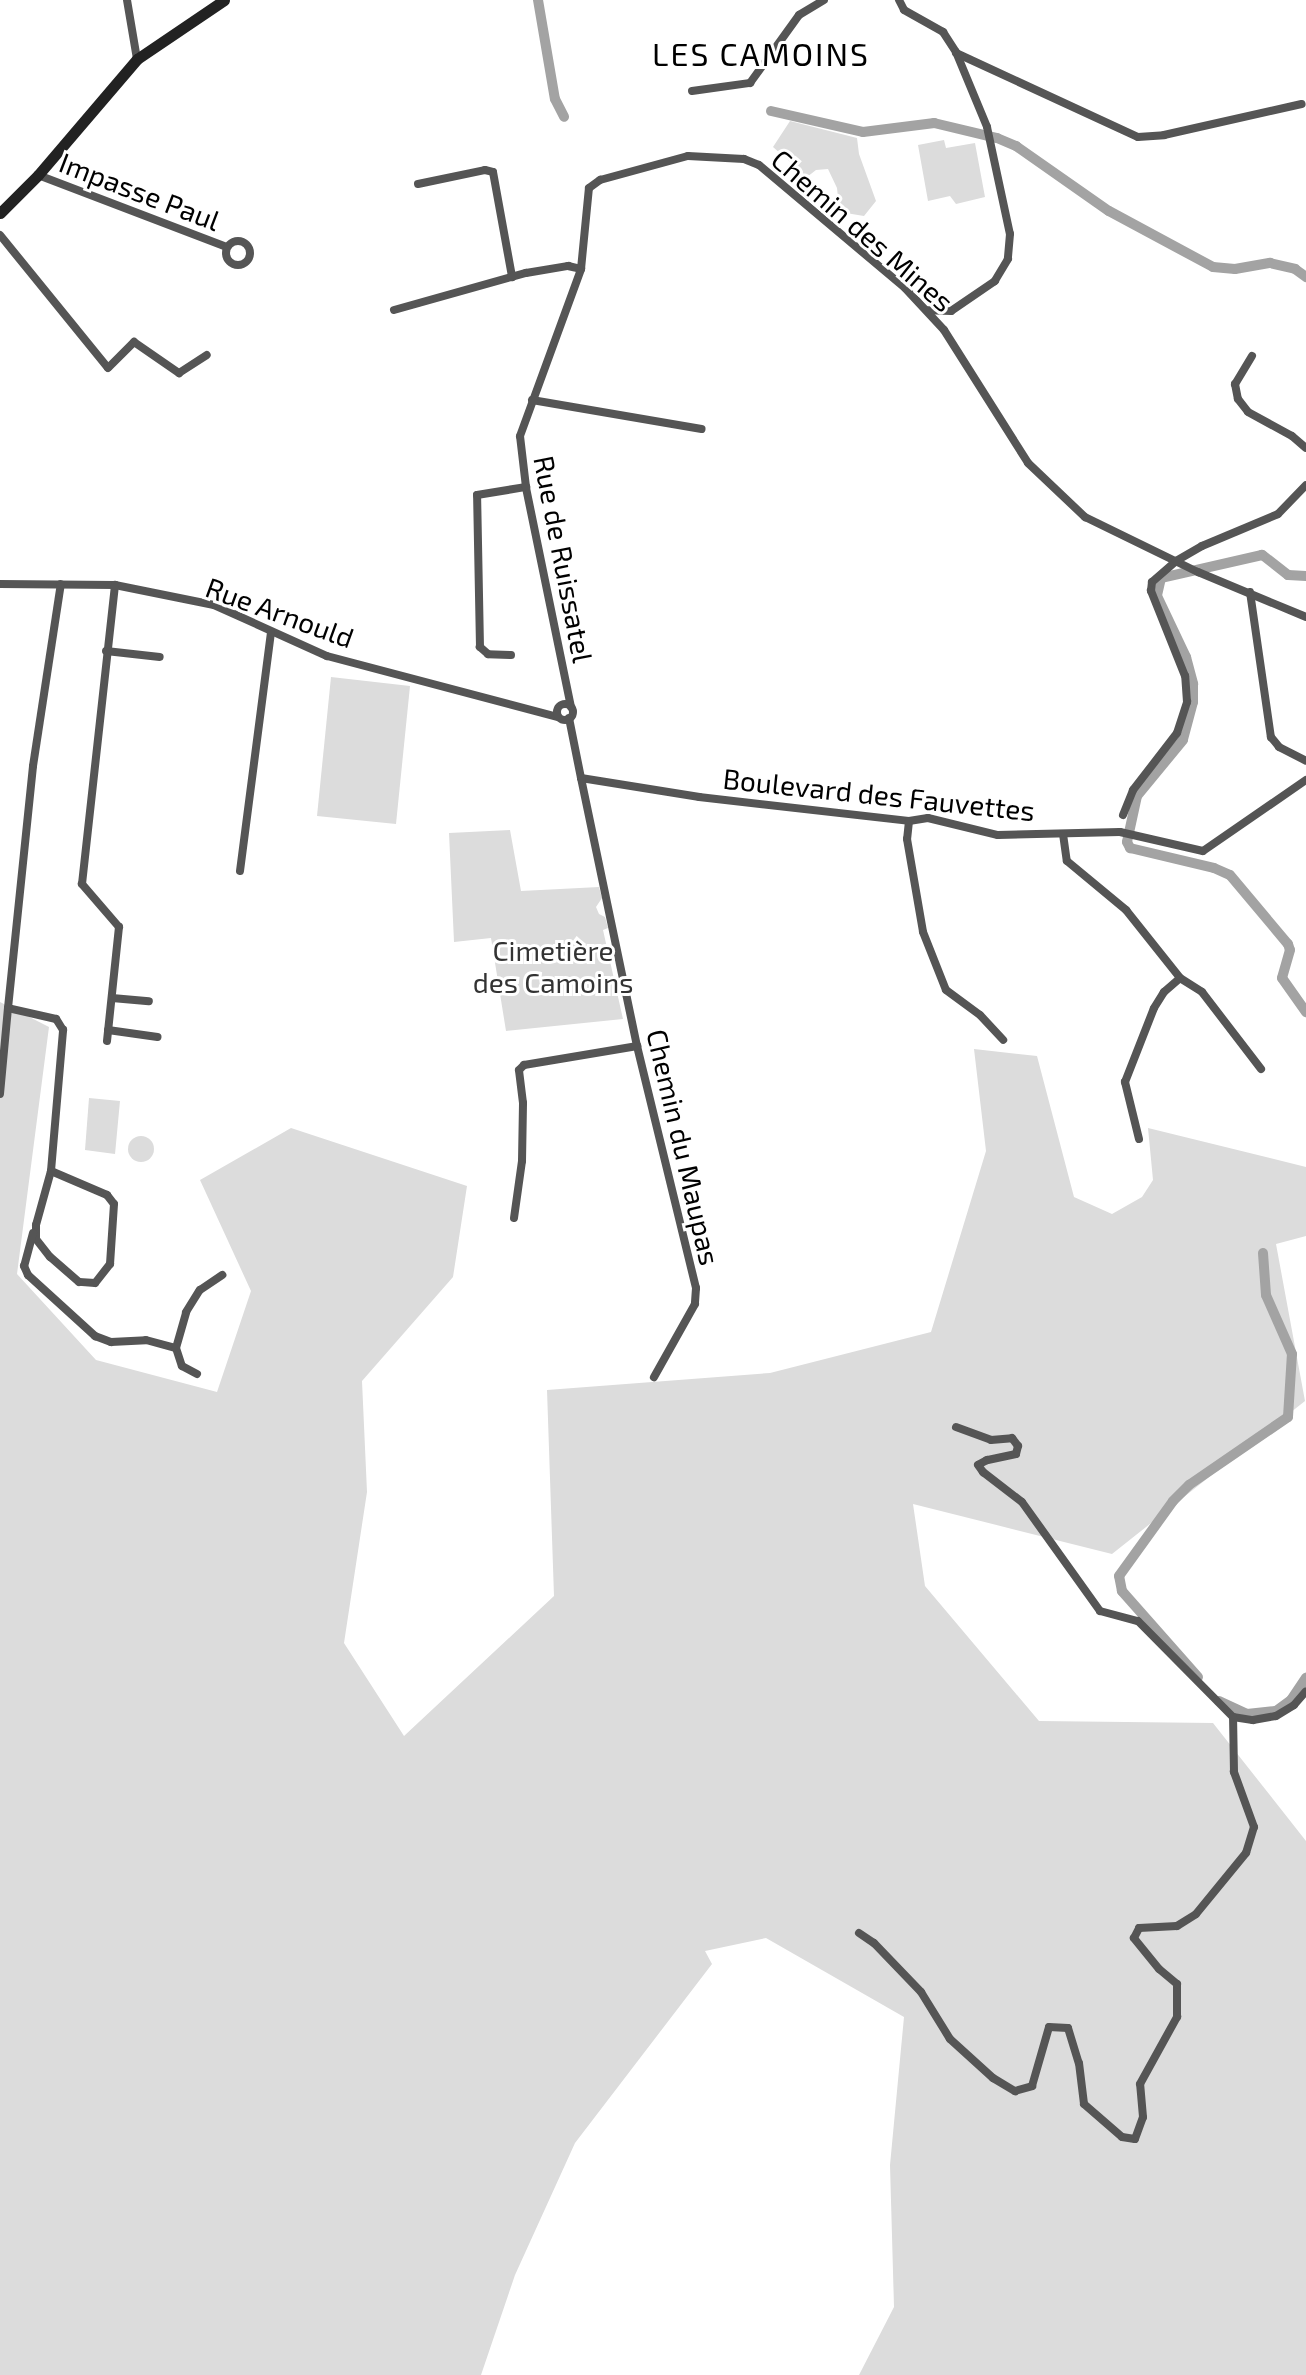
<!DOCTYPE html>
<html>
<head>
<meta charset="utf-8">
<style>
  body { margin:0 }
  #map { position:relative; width:1306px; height:2375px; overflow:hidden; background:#fff; font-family:"Exo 2",sans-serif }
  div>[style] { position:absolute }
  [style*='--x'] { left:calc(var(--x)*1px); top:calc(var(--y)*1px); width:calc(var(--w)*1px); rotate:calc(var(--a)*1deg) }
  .green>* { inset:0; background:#dcdcdc }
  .round { border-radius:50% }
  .canal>* { height:10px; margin:-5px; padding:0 5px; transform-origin:5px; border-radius:5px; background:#a3a3a3 }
  .street>* { height:8px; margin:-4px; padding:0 4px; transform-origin:4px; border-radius:4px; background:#555 }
  .street>.ring { margin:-4px; padding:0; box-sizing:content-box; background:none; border:8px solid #555; border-radius:50% }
  .secondary>* { height:11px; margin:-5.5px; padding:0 5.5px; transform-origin:5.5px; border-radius:5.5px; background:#222 }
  span { translate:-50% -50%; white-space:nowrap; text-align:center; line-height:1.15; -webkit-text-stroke:6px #fff; paint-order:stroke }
  .street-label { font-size:28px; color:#000 }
  .park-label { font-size:28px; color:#333 }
  .quarter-label { font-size:32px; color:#000; letter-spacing:2px }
</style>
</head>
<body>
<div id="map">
  <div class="green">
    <i style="clip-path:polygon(790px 121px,857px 138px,859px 154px,876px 201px,864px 216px,846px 213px,839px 207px,837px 188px,828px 169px,816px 170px,807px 177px,773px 147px)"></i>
    <i style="clip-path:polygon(944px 140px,946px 148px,975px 143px,985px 197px,956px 204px,950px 196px,928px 201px,918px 145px)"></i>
    <i style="clip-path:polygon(331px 677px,410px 686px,396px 824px,317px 816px)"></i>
    <i style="clip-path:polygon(510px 830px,521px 891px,599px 887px,602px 898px,596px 907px,599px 914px,605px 917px,608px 928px,603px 930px,623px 1019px,506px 1031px,491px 938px,454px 942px,449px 833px)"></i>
    <i style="clip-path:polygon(0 1002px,49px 1027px,17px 1274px,96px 1360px,217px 1392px,251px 1291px,200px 1180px,291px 1128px,467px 1186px,453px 1277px,362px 1381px,367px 1492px,344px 1643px,404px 1736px,554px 1596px,547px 1390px,770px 1373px,931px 1332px,986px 1151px,974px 1049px,1037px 1056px,1074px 1197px,1112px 1214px,1142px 1197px,1153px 1180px,1148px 1128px,1306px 1167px,1306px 1236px,1276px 1244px,1305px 1401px,1112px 1554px,913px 1504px,925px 1586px,1039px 1721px,1213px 1723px,1306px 1841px,1306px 2375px,859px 2375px,894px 2307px,890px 2165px,904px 2017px,766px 1938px,705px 1951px,712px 1964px,575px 2143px,515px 2275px,481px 2375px,0 2375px)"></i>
    <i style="clip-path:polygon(89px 1098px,120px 1101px,115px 1154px,85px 1150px)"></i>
    <i class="round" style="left:128px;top:1136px;width:26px;height:26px"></i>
  </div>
  <div class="canal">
    <i style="--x:538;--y:0;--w:100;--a:80.3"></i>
    <i style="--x:555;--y:99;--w:20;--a:63"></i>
    <i style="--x:771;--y:111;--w:94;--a:12.9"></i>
    <i style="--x:863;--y:132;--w:72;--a:-7.2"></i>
    <i style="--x:934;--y:123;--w:65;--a:13.4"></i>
    <i style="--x:997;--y:138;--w:21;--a:23"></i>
    <i style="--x:1016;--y:146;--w:113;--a:35"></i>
    <i style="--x:1109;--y:211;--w:118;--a:28.3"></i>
    <i style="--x:1213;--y:267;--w:22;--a:5"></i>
    <i style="--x:1235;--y:269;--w:36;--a:-10"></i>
    <i style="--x:1270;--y:263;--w:26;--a:13"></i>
    <i style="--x:1295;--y:269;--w:14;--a:36"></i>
    <i style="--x:1306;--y:576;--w:18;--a:-177"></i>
    <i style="--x:1288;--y:575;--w:33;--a:-142"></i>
    <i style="--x:1262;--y:555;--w:104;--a:167.2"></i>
    <i style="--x:1161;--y:578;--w:18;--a:103"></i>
    <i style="--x:1157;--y:596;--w:68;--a:64.6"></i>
    <i style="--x:1186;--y:657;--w:28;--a:75"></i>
    <i style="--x:1193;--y:684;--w:18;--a:90"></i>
    <i style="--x:1193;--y:702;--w:39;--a:105"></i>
    <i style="--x:1183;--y:740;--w:72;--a:129.4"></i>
    <i style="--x:1137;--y:796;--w:47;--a:102.3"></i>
    <i style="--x:1127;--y:842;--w:7;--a:63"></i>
    <i style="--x:1130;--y:848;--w:86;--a:13.4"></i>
    <i style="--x:1214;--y:868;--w:17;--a:24"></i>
    <i style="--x:1230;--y:875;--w:90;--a:50"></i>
    <i style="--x:1288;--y:944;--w:6;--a:72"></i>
    <i style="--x:1290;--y:950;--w:29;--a:106"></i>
    <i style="--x:1282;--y:978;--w:42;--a:54.8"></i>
    <i style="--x:1198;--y:1677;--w:115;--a:-131.5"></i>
    <i style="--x:1122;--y:1591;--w:15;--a:-101"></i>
    <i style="--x:1119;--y:1576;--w:92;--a:-54.2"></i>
    <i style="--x:1173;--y:1501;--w:23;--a:-45"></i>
    <i style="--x:1189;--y:1485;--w:120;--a:-34.5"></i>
    <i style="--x:1288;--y:1417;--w:63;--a:-86.4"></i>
    <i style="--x:1292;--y:1354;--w:64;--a:-113.8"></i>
    <i style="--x:1266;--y:1295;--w:42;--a:-94.1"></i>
    <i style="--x:1219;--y:1701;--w:31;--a:25"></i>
    <i style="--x:1247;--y:1714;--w:29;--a:-6"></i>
    <i style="--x:1276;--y:1711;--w:19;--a:-36"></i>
    <i style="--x:1291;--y:1700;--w:27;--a:-56"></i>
  </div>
  <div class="street">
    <i style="--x:127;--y:0;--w:60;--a:80.4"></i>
    <i style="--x:899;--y:0;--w:11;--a:63"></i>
    <i style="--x:904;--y:10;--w:45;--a:29.4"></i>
    <i style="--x:943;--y:32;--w:24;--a:57"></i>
    <i style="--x:956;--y:52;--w:81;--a:67.5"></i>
    <i style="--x:987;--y:127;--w:109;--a:77.9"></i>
    <i style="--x:1010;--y:234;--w:25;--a:95"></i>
    <i style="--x:1008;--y:259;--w:26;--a:121"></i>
    <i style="--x:995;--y:281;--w:53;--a:145.7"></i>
    <i style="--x:951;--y:311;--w:23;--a:-178"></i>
    <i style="--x:956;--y:53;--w:200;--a:24.8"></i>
    <i style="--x:1138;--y:137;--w:26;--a:-4"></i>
    <i style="--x:1164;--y:135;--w:141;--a:-12.7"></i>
    <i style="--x:692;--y:91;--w:59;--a:-7.9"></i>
    <i style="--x:750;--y:83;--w:84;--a:-54.2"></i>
    <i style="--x:799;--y:15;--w:29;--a:-31"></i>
    <i style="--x:38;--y:175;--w:202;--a:20.9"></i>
    <i style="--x:418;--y:184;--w:68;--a:-11.8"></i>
    <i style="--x:485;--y:170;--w:8;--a:14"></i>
    <i style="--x:493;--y:172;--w:107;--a:79.7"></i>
    <i style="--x:0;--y:235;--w:171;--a:50.9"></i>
    <i style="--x:108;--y:368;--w:37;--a:-45"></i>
    <i style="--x:134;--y:342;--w:55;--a:34.6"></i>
    <i style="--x:179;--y:373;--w:33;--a:-33"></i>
    <i class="ring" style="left:226px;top:241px;width:16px;height:16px"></i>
    <i style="--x:394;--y:310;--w:137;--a:-15.7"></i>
    <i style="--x:526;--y:273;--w:43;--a:-9.5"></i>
    <i style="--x:568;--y:266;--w:13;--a:13"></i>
    <i style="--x:1252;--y:356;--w:33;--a:121"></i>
    <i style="--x:1235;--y:384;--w:15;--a:79"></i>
    <i style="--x:1238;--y:399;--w:16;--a:52"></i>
    <i style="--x:1248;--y:412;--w:50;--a:28.6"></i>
    <i style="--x:1292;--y:436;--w:18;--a:41"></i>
    <i style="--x:532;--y:400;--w:172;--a:9.7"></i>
    <i style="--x:0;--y:584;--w:115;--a:0.5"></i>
    <i style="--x:115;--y:585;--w:101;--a:11.4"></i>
    <i style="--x:214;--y:605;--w:124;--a:24.3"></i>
    <i style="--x:327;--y:656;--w:239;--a:14.8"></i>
    <i style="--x:1250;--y:592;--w:147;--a:81.8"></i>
    <i style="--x:1271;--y:737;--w:13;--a:51"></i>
    <i style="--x:1279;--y:747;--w:30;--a:27"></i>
    <i style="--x:106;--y:651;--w:54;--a:6.3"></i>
    <i style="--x:511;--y:655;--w:23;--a:-178"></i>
    <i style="--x:488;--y:654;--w:11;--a:-139"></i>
    <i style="--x:480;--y:647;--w:152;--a:-91.1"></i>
    <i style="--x:477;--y:495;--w:50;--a:-9.3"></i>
    <i class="ring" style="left:557px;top:704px;width:8px;height:8px"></i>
    <i style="--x:571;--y:707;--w:225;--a:-101.6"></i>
    <i style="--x:526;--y:487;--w:51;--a:-96.7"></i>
    <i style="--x:520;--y:436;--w:178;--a:-69.9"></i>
    <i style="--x:581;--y:269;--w:81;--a:-84.4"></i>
    <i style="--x:589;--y:188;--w:14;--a:-36"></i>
    <i style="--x:600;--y:180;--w:91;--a:-15.3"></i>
    <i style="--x:688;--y:156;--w:56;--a:3.1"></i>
    <i style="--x:744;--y:159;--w:16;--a:22"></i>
    <i style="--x:759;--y:165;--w:191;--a:40.1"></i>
    <i style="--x:905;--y:288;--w:57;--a:47.1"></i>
    <i style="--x:944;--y:330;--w:157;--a:57.7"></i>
    <i style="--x:1028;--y:463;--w:79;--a:43.5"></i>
    <i style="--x:1085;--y:517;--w:126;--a:26"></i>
    <i style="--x:1198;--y:572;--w:117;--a:22.6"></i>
    <i style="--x:569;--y:718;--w:61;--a:78.7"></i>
    <i style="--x:581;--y:778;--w:120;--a:9.1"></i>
    <i style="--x:699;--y:797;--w:211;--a:6.5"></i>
    <i style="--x:909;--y:821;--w:19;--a:-9"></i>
    <i style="--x:928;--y:818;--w:72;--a:13.7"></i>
    <i style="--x:998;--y:835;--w:122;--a:-1.4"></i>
    <i style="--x:1120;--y:832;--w:85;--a:12.9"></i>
    <i style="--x:1203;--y:851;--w:125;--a:-34.6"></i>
    <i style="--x:581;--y:778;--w:274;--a:78.2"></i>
    <i style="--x:637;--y:1046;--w:249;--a:76.3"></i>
    <i style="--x:696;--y:1288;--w:16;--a:94"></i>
    <i style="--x:695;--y:1304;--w:84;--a:119.3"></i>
    <i style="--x:1123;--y:815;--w:27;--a:-68"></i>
    <i style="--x:1133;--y:790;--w:72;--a:-52.3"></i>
    <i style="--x:1177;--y:733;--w:33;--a:-72"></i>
    <i style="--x:1187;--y:702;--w:26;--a:-94"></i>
    <i style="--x:1185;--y:676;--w:92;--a:-111.8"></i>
    <i style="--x:1151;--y:591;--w:9;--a:-84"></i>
    <i style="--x:1152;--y:582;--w:32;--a:-41"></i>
    <i style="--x:1176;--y:561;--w:30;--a:-30"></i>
    <i style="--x:1202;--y:546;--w:82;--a:-22.8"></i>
    <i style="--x:1278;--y:514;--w:40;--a:-46"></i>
    <i style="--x:909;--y:821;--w:18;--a:96"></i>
    <i style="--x:907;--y:839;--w:94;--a:80.2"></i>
    <i style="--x:923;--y:932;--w:62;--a:68.4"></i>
    <i style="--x:946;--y:990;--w:42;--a:36.3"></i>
    <i style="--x:980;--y:1015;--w:34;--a:47"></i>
    <i style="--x:1063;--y:834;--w:27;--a:82"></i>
    <i style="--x:1067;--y:861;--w:77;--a:39.7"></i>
    <i style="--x:1126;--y:910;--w:87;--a:51.5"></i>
    <i style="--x:1180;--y:978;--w:26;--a:32"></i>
    <i style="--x:1202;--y:992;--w:97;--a:52.5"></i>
    <i style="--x:240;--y:871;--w:240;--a:-82.6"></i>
    <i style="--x:112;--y:998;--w:37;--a:5"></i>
    <i style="--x:108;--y:1030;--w:50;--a:8"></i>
    <i style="--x:107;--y:1041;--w:115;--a:-84"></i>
    <i style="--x:119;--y:927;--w:57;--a:-130.7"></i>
    <i style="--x:82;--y:884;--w:301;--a:-83.7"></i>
    <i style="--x:0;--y:1094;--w:86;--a:-84.7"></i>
    <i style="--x:1139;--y:1139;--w:59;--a:-103.8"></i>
    <i style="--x:1125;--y:1082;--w:79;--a:-68.6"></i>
    <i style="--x:1154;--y:1008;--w:19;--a:-58"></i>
    <i style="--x:1164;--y:992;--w:21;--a:-41"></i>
    <i style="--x:51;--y:1171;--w:61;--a:23.2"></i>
    <i style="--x:107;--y:1195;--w:11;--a:52"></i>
    <i style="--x:114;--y:1204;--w:60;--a:93.8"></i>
    <i style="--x:110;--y:1264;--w:24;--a:128"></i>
    <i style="--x:95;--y:1283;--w:16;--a:-176"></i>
    <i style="--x:79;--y:1282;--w:38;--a:-139"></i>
    <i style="--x:50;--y:1257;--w:23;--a:-128"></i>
    <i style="--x:36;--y:1239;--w:14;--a:-90"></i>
    <i style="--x:36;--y:1225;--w:56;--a:-74.5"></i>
    <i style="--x:51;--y:1171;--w:142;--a:-85.1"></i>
    <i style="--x:63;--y:1030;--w:13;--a:-122"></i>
    <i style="--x:56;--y:1019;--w:49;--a:-167.1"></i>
    <i style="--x:8;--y:1008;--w:243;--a:-84.1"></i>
    <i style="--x:33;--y:766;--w:184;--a:-81.3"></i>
    <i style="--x:514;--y:1218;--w:58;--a:-82"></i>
    <i style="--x:522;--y:1161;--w:58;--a:-89"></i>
    <i style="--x:523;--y:1103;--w:33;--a:-97"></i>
    <i style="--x:519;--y:1070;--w:7;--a:-45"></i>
    <i style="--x:524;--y:1065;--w:115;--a:-9.5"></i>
    <i style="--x:33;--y:1233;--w:34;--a:105"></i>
    <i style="--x:24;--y:1266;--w:10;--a:66"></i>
    <i style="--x:28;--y:1275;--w:91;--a:42.3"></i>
    <i style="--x:95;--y:1336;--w:17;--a:21"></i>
    <i style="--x:111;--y:1342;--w:35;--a:-3"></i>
    <i style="--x:146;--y:1340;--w:31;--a:15"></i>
    <i style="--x:176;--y:1348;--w:19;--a:72"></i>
    <i style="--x:182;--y:1366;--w:17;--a:28"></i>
    <i style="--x:176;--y:1348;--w:37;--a:-74"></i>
    <i style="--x:186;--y:1312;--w:26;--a:-58"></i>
    <i style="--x:200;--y:1290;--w:27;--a:-34"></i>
    <i style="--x:956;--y:1427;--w:37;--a:20"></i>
    <i style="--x:991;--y:1440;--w:21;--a:-5"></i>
    <i style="--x:1012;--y:1438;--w:10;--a:53"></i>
    <i style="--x:1018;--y:1446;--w:8;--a:104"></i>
    <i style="--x:1016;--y:1454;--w:30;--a:168"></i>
    <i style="--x:987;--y:1460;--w:10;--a:151"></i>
    <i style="--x:978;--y:1465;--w:9;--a:54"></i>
    <i style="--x:983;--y:1472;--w:49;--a:37.6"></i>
    <i style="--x:1022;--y:1502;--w:134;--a:54.4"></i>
    <i style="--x:1100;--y:1611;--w:39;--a:15"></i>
    <i style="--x:1138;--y:1621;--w:135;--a:45.3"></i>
    <i style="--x:1233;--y:1717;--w:20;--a:9"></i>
    <i style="--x:1253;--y:1720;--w:23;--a:-10"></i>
    <i style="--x:1276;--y:1716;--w:21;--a:-31"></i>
    <i style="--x:1294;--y:1705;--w:18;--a:-49"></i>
    <i style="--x:859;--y:1933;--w:18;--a:34"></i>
    <i style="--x:874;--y:1943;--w:68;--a:46.2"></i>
    <i style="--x:921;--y:1992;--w:55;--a:58.3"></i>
    <i style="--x:950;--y:2039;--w:58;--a:42.2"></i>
    <i style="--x:993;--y:2078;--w:26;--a:31"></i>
    <i style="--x:1015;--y:2091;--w:18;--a:-16"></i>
    <i style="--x:1032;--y:2086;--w:61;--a:-73.9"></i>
    <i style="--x:1049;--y:2027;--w:19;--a:3"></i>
    <i style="--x:1068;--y:2028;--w:37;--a:73"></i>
    <i style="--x:1079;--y:2063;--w:41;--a:83"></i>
    <i style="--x:1084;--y:2104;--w:50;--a:41"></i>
    <i style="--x:1122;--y:2137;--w:13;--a:9"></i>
    <i style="--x:1135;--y:2139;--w:23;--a:-70"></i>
    <i style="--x:1143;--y:2117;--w:33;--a:-95"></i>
    <i style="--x:1140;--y:2084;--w:77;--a:-61.1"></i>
    <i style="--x:1177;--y:2017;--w:33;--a:-90"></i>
    <i style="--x:1177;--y:1984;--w:23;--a:-140"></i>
    <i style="--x:1159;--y:1969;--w:40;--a:-129"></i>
    <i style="--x:1134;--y:1938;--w:11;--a:-63"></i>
    <i style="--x:1139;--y:1928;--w:38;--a:-3"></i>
    <i style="--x:1177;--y:1926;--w:22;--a:-32"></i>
    <i style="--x:1196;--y:1914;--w:79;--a:-50.7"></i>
    <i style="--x:1246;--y:1853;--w:27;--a:-73"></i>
    <i style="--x:1254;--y:1827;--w:59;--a:-110"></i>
    <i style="--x:1234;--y:1772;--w:55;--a:-91"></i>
  </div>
  <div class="secondary">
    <i style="--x:0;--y:213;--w:54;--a:-45"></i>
    <i style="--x:38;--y:175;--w:153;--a:-49.5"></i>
    <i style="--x:137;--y:59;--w:105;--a:-34.1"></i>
  </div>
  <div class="street-label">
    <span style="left:140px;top:191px;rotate:21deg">Impasse Paul</span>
    <span style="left:863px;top:230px;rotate:41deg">Chemin des Mines</span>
    <span style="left:564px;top:559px;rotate:79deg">Rue de Ruissatel</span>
    <span style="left:280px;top:612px;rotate:20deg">Rue Arnould</span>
    <span style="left:879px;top:794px;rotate:6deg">Boulevard des Fauvettes</span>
    <span style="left:684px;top:1147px;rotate:77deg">Chemin du Maupas</span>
  </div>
  <div class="park-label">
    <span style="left:553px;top:966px">Cimetière<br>des Camoins</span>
  </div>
  <div class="quarter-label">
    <span style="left:761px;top:53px">LES CAMOINS</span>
  </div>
</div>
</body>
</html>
